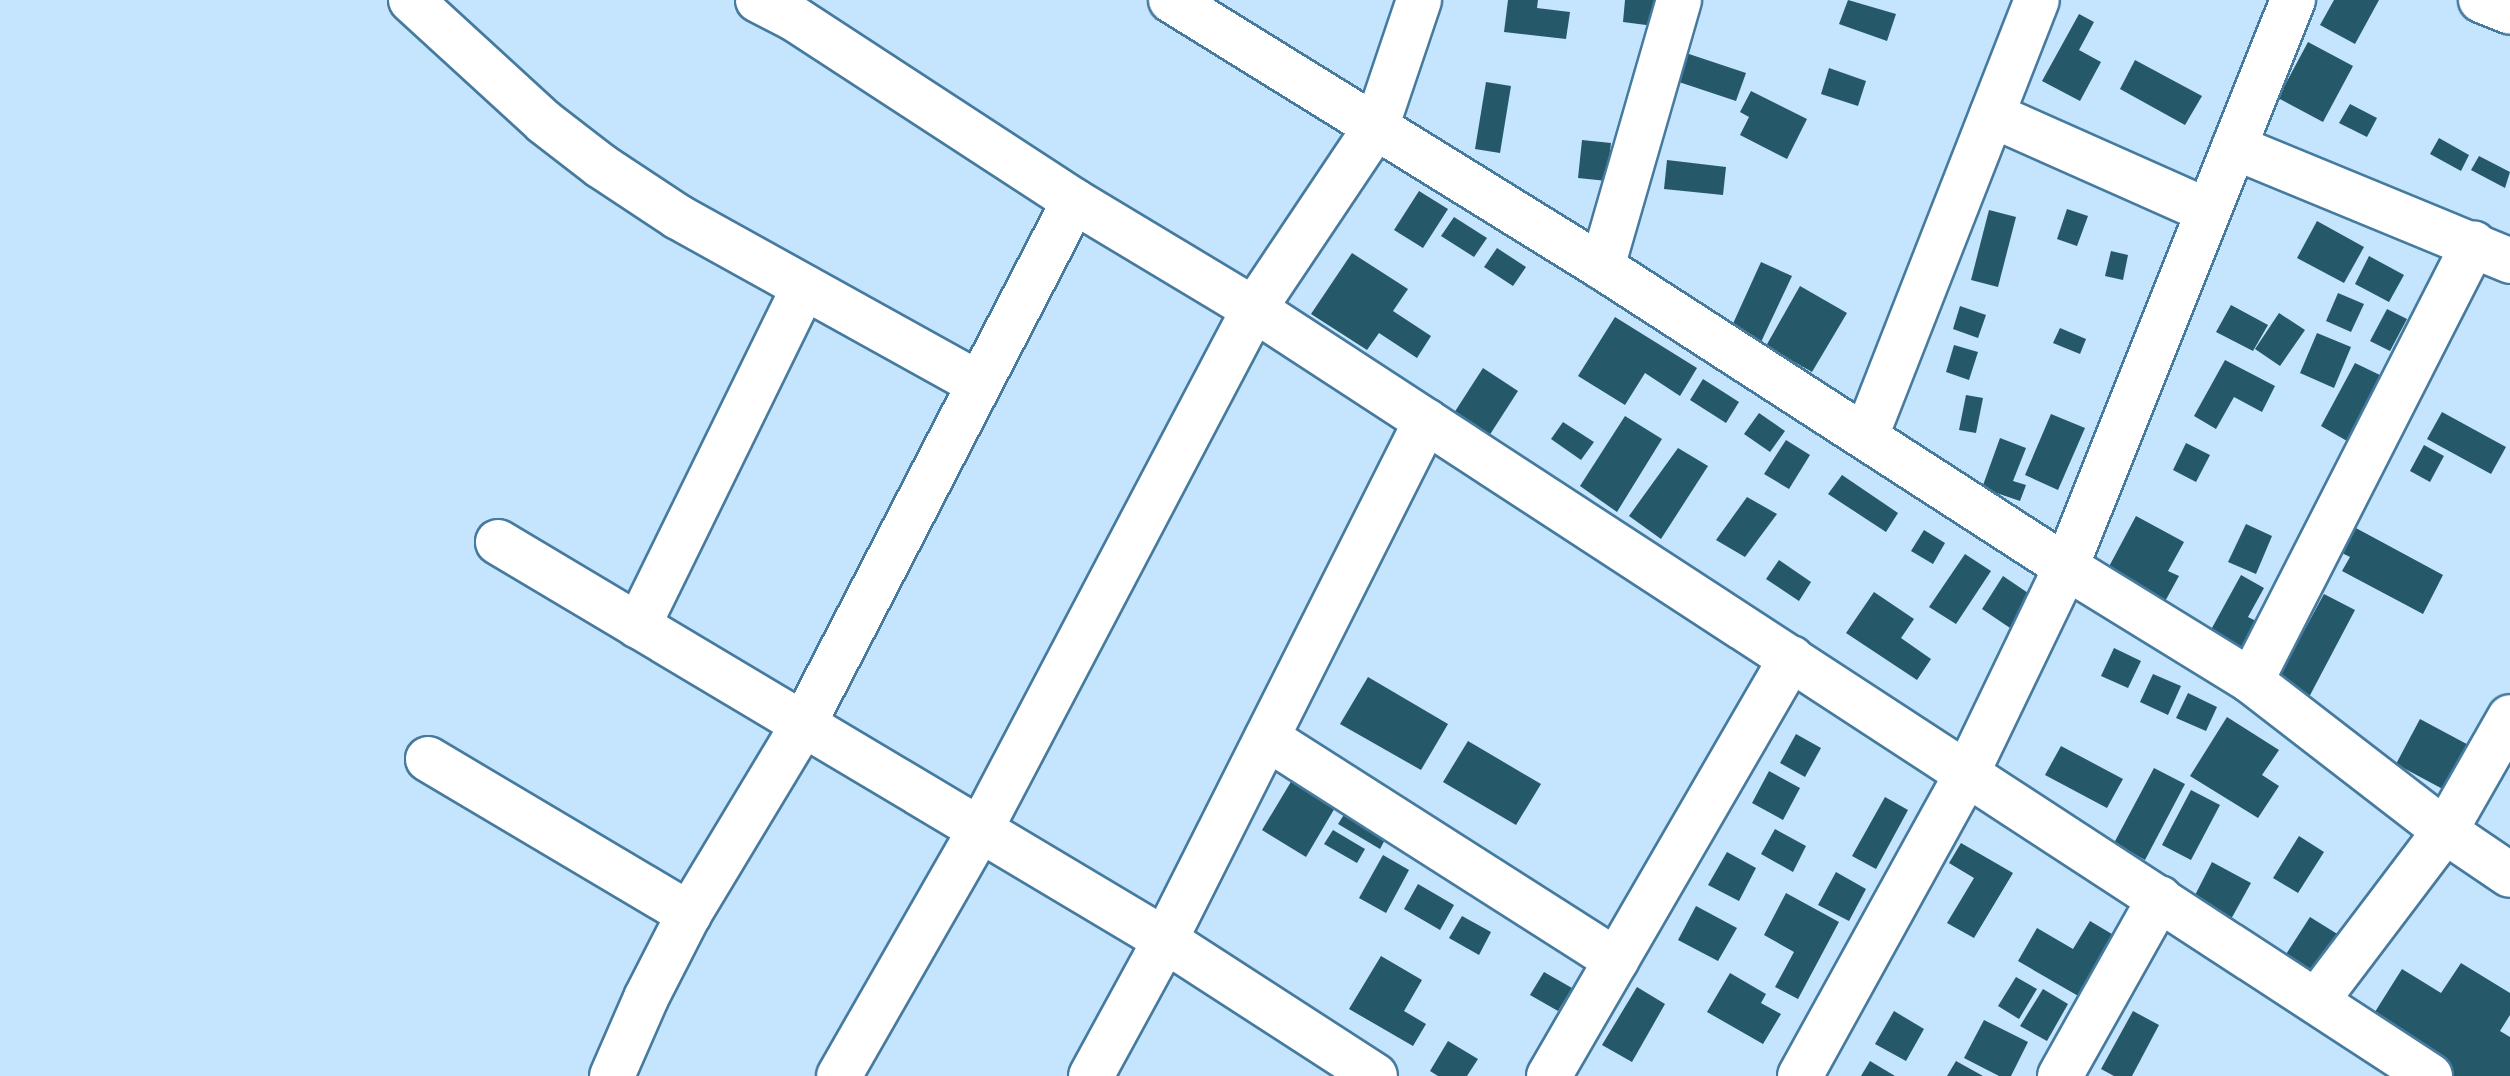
<!DOCTYPE html>
<html>
<head>
<meta charset="utf-8">
<style>
  body { margin:0 }
  #map { position:relative; width:2510px; height:1076px; overflow:hidden; background:#c4e5fd; font-family:Helvetica,sans-serif }
  div>[style] { position:absolute }
  [style*='--x'] { left:calc(var(--x)*1px); top:calc(var(--y)*1px); width:calc(var(--w)*1px); rotate:calc(var(--a)*1deg) }
  .building>* { inset:0; background:#255969 }
  .roads { filter:drop-shadow(2px 0 #467a9f) drop-shadow(-2px 0 #467a9f) drop-shadow(0 2px #467a9f) drop-shadow(0 -2px #467a9f) }
  .minor>* { height:44px; margin:-22px; padding:0 22px; transform-origin:22px; border-radius:22px; background:#fff }
  span { translate:-50% -50%; white-space:nowrap; text-align:center; line-height:1.15; -webkit-text-stroke:8px #fff; paint-order:stroke }
</style>
</head>
<body>
<div id="map">
  <div class="building">
    <i style="clip-path:polygon(1508px 0,1538px 0,1537px 8px,1570px 12px,1566px 39px,1504px 32px)"></i>
    <i style="clip-path:polygon(1625px 0,1658px 0,1654px 26px,1623px 22px)"></i>
    <i style="clip-path:polygon(1848px 0,1896px 14px,1887px 41px,1839px 24px)"></i>
    <i style="clip-path:polygon(2334px 0,2379px 0,2355px 44px,2320px 25px)"></i>
    <i style="clip-path:polygon(2079px 14px,2094px 22px,2079px 50px,2101px 62px,2080px 101px,2042px 81px)"></i>
    <i style="clip-path:polygon(2308px 42px,2353px 66px,2323px 122px,2278px 98px)"></i>
    <i style="clip-path:polygon(1686px 53px,1746px 73px,1736px 101px,1676px 81px)"></i>
    <i style="clip-path:polygon(2135px 60px,2202px 96px,2185px 125px,2120px 89px)"></i>
    <i style="clip-path:polygon(1829px 68px,1866px 81px,1858px 106px,1821px 94px)"></i>
    <i style="clip-path:polygon(1486px 82px,1511px 86px,1500px 153px,1475px 149px)"></i>
    <i style="clip-path:polygon(1751px 91px,1807px 119px,1787px 159px,1740px 135px,1749px 117px,1740px 112px)"></i>
    <i style="clip-path:polygon(2350px 104px,2377px 118px,2367px 137px,2339px 123px)"></i>
    <i style="clip-path:polygon(2439px 138px,2469px 155px,2461px 171px,2430px 154px)"></i>
    <i style="clip-path:polygon(1582px 140px,1611px 143px,1609px 160px,1615px 160px,1607px 181px,1578px 178px)"></i>
    <i style="clip-path:polygon(2479px 156px,2510px 172px,2505px 188px,2471px 170px)"></i>
    <i style="clip-path:polygon(1667px 160px,1726px 167px,1723px 195px,1664px 189px)"></i>
    <i style="clip-path:polygon(1419px 191px,1448px 209px,1423px 248px,1394px 230px)"></i>
    <i style="clip-path:polygon(2067px 209px,2088px 216px,2077px 246px,2057px 239px)"></i>
    <i style="clip-path:polygon(1989px 210px,2016px 217px,1998px 287px,1971px 280px)"></i>
    <i style="clip-path:polygon(1454px 217px,1487px 238px,1474px 257px,1441px 236px)"></i>
    <i style="clip-path:polygon(2317px 221px,2364px 247px,2344px 283px,2297px 258px)"></i>
    <i style="clip-path:polygon(1497px 248px,1526px 267px,1513px 286px,1484px 267px)"></i>
    <i style="clip-path:polygon(2111px 251px,2128px 255px,2123px 280px,2105px 276px)"></i>
    <i style="clip-path:polygon(1352px 253px,1408px 289px,1393px 311px,1431px 336px,1417px 358px,1379px 333px,1367px 350px,1311px 314px)"></i>
    <i style="clip-path:polygon(2369px 256px,2404px 275px,2389px 302px,2355px 284px)"></i>
    <i style="clip-path:polygon(1761px 262px,1792px 276px,1761px 342px,1731px 328px)"></i>
    <i style="clip-path:polygon(1800px 286px,1847px 313px,1812px 372px,1766px 346px)"></i>
    <i style="clip-path:polygon(2338px 293px,2364px 304px,2351px 332px,2326px 321px)"></i>
    <i style="clip-path:polygon(2231px 305px,2268px 325px,2253px 351px,2216px 332px)"></i>
    <i style="clip-path:polygon(1960px 306px,1986px 315px,1978px 338px,1953px 329px)"></i>
    <i style="clip-path:polygon(2387px 309px,2407px 319px,2390px 351px,2370px 341px)"></i>
    <i style="clip-path:polygon(2279px 313px,2305px 330px,2280px 366px,2255px 349px)"></i>
    <i style="clip-path:polygon(1615px 317px,1697px 368px,1680px 396px,1645px 373px,1625px 405px,1578px 376px)"></i>
    <i style="clip-path:polygon(2060px 328px,2086px 339px,2080px 354px,2053px 343px)"></i>
    <i style="clip-path:polygon(2317px 333px,2351px 347px,2334px 388px,2300px 373px)"></i>
    <i style="clip-path:polygon(1954px 345px,1978px 352px,1969px 380px,1946px 372px)"></i>
    <i style="clip-path:polygon(2225px 360px,2275px 386px,2262px 412px,2234px 397px,2216px 429px,2194px 416px)"></i>
    <i style="clip-path:polygon(2355px 363px,2382px 376px,2347px 441px,2321px 426px)"></i>
    <i style="clip-path:polygon(1483px 368px,1518px 391px,1489px 436px,1454px 413px)"></i>
    <i style="clip-path:polygon(1703px 379px,1739px 402px,1726px 423px,1690px 400px)"></i>
    <i style="clip-path:polygon(1966px 395px,1983px 398px,1976px 433px,1959px 430px)"></i>
    <i style="clip-path:polygon(2442px 412px,2506px 447px,2491px 474px,2427px 439px)"></i>
    <i style="clip-path:polygon(1759px 413px,1785px 431px,1770px 452px,1744px 434px)"></i>
    <i style="clip-path:polygon(2051px 414px,2085px 428px,2058px 490px,2025px 475px)"></i>
    <i style="clip-path:polygon(1625px 416px,1662px 439px,1617px 512px,1580px 486px)"></i>
    <i style="clip-path:polygon(1563px 422px,1594px 442px,1581px 460px,1551px 439px)"></i>
    <i style="clip-path:polygon(2000px 438px,2026px 448px,2013px 481px,2026px 485px,2020px 501px,1982px 488px)"></i>
    <i style="clip-path:polygon(1786px 440px,1810px 455px,1789px 489px,1764px 474px)"></i>
    <i style="clip-path:polygon(2186px 443px,2210px 455px,2196px 482px,2173px 470px)"></i>
    <i style="clip-path:polygon(2424px 445px,2444px 456px,2430px 482px,2410px 471px)"></i>
    <i style="clip-path:polygon(1678px 448px,1708px 466px,1661px 539px,1629px 516px)"></i>
    <i style="clip-path:polygon(1842px 475px,1898px 513px,1886px 532px,1828px 494px)"></i>
    <i style="clip-path:polygon(1747px 497px,1777px 514px,1745px 557px,1716px 540px)"></i>
    <i style="clip-path:polygon(2136px 516px,2184px 542px,2168px 571px,2179px 576px,2163px 605px,2105px 574px)"></i>
    <i style="clip-path:polygon(2246px 524px,2272px 536px,2256px 574px,2228px 562px)"></i>
    <i style="clip-path:polygon(2354px 527px,2443px 575px,2423px 614px,2342px 571px,2350px 557px,2340px 552px)"></i>
    <i style="clip-path:polygon(1924px 530px,1945px 543px,1933px 564px,1911px 551px)"></i>
    <i style="clip-path:polygon(1965px 554px,1991px 571px,1956px 624px,1929px 607px)"></i>
    <i style="clip-path:polygon(1779px 560px,1811px 582px,1799px 601px,1766px 579px)"></i>
    <i style="clip-path:polygon(2241px 575px,2264px 588px,2248px 617px,2256px 621px,2238px 653px,2207px 637px)"></i>
    <i style="clip-path:polygon(2003px 576px,2034px 597px,2013px 630px,1982px 609px)"></i>
    <i style="clip-path:polygon(1874px 592px,1914px 619px,1901px 638px,1931px 659px,1917px 680px,1846px 633px)"></i>
    <i style="clip-path:polygon(2324px 594px,2355px 610px,2308px 699px,2276px 682px)"></i>
    <i style="clip-path:polygon(2114px 648px,2141px 661px,2128px 688px,2101px 676px)"></i>
    <i style="clip-path:polygon(2153px 674px,2181px 686px,2168px 715px,2140px 702px)"></i>
    <i style="clip-path:polygon(1368px 677px,1448px 724px,1421px 770px,1340px 724px)"></i>
    <i style="clip-path:polygon(2188px 693px,2217px 707px,2206px 731px,2176px 718px)"></i>
    <i style="clip-path:polygon(2227px 717px,2279px 750px,2262px 775px,2279px 786px,2258px 818px,2190px 776px)"></i>
    <i style="clip-path:polygon(2420px 719px,2476px 749px,2452px 794px,2396px 764px)"></i>
    <i style="clip-path:polygon(1796px 734px,1821px 748px,1805px 777px,1780px 763px)"></i>
    <i style="clip-path:polygon(1468px 741px,1541px 784px,1516px 825px,1443px 782px)"></i>
    <i style="clip-path:polygon(2061px 746px,2123px 779px,2107px 808px,2045px 775px)"></i>
    <i style="clip-path:polygon(2154px 768px,2185px 784px,2145px 860px,2114px 843px)"></i>
    <i style="clip-path:polygon(1769px 771px,1800px 788px,1783px 820px,1752px 803px)"></i>
    <i style="clip-path:polygon(1295px 775px,1339px 801px,1306px 857px,1262px 830px)"></i>
    <i style="clip-path:polygon(2191px 790px,2220px 805px,2191px 860px,2162px 845px)"></i>
    <i style="clip-path:polygon(1885px 797px,1908px 810px,1876px 869px,1852px 856px)"></i>
    <i style="clip-path:polygon(1347px 810px,1388px 834px,1380px 849px,1338px 824px)"></i>
    <i style="clip-path:polygon(1775px 829px,1806px 846px,1793px 872px,1761px 854px)"></i>
    <i style="clip-path:polygon(1333px 830px,1365px 849px,1357px 863px,1324px 844px)"></i>
    <i style="clip-path:polygon(2299px 836px,2324px 852px,2298px 893px,2273px 878px)"></i>
    <i style="clip-path:polygon(1961px 843px,2013px 873px,1974px 938px,1947px 923px,1974px 878px,1949px 863px)"></i>
    <i style="clip-path:polygon(1727px 852px,1756px 868px,1739px 901px,1708px 885px)"></i>
    <i style="clip-path:polygon(1383px 855px,1409px 870px,1386px 913px,1359px 898px)"></i>
    <i style="clip-path:polygon(2212px 862px,2251px 883px,2230px 921px,2192px 901px)"></i>
    <i style="clip-path:polygon(1836px 872px,1866px 889px,1849px 921px,1818px 905px)"></i>
    <i style="clip-path:polygon(1418px 884px,1454px 905px,1440px 930px,1404px 909px)"></i>
    <i style="clip-path:polygon(1786px 893px,1839px 922px,1798px 999px,1775px 987px,1794px 952px,1764px 935px)"></i>
    <i style="clip-path:polygon(1696px 906px,1737px 928px,1718px 961px,1678px 940px)"></i>
    <i style="clip-path:polygon(1462px 916px,1491px 932px,1479px 955px,1449px 938px)"></i>
    <i style="clip-path:polygon(2310px 917px,2347px 940px,2320px 981px,2283px 959px)"></i>
    <i style="clip-path:polygon(2090px 921px,2117px 937px,2080px 997px,2018px 961px,2037px 928px,2073px 949px)"></i>
    <i style="clip-path:polygon(1381px 956px,1422px 980px,1404px 1011px,1426px 1024px,1413px 1046px,1349px 1009px)"></i>
    <i style="clip-path:polygon(2461px 963px,2510px 993px,2510px 1015px,2500px 1031px,2510px 1037px,2510px 1076px,2453px 1076px,2368px 1023px,2402px 969px,2441px 993px)"></i>
    <i style="clip-path:polygon(1544px 972px,1572px 988px,1558px 1011px,1530px 995px)"></i>
    <i style="clip-path:polygon(1730px 973px,1766px 994px,1761px 1003px,1781px 1014px,1763px 1044px,1707px 1012px)"></i>
    <i style="clip-path:polygon(2016px 977px,2037px 989px,2019px 1019px,1998px 1006px)"></i>
    <i style="clip-path:polygon(1637px 987px,1665px 1004px,1632px 1062px,1602px 1045px)"></i>
    <i style="clip-path:polygon(2043px 989px,2068px 1004px,2047px 1041px,2020px 1026px)"></i>
    <i style="clip-path:polygon(1894px 1011px,1924px 1029px,1906px 1061px,1875px 1044px)"></i>
    <i style="clip-path:polygon(2133px 1011px,2159px 1025px,2132px 1076px,2114px 1076px,2101px 1069px)"></i>
    <i style="clip-path:polygon(1984px 1020px,2028px 1042px,2011px 1076px,1999px 1076px,1964px 1058px)"></i>
    <i style="clip-path:polygon(1448px 1041px,1478px 1059px,1467px 1076px,1438px 1076px,1430px 1071px)"></i>
    <i style="clip-path:polygon(1870px 1061px,1895px 1076px,1861px 1076px)"></i>
    <i style="clip-path:polygon(1956px 1061px,1983px 1076px,1947px 1076px)"></i>
  </div>
  <div class="roads">
    <div class="minor">
      <i style="--x:411;--y:0;--w:180;--a:42.5"></i>
      <i style="--x:544;--y:122;--w:72;--a:37.7"></i>
      <i style="--x:601;--y:166;--w:92;--a:33.5"></i>
      <i style="--x:678;--y:217;--w:344;--a:29"></i>
      <i style="--x:758;--y:0;--w:42;--a:27.2"></i>
      <i style="--x:795;--y:19;--w:333;--a:33.1"></i>
      <i style="--x:1074;--y:201;--w:210;--a:31"></i>
      <i style="--x:1254;--y:309;--w:1404;--a:33.11"></i>
      <i style="--x:1171;--y:0;--w:507;--a:31.78"></i>
      <i style="--x:1602;--y:267;--w:553;--a:32.88"></i>
      <i style="--x:2066;--y:567;--w:217;--a:31.6"></i>
      <i style="--x:2251;--y:681;--w:245;--a:37.7"></i>
      <i style="--x:2445;--y:831;--w:78;--a:34.1"></i>
      <i style="--x:2481;--y:0;--w:31;--a:22"></i>
      <i style="--x:1992;--y:115;--w:236;--a:24"></i>
      <i style="--x:2234;--y:147;--w:299;--a:22.4"></i>
      <i style="--x:1602;--y:267;--w:278;--a:-73.9"></i>
      <i style="--x:1866;--y:436;--w:468;--a:-68.6"></i>
      <i style="--x:498;--y:542;--w:777;--a:30.82"></i>
      <i style="--x:1165;--y:940;--w:250;--a:32.9"></i>
      <i style="--x:638;--y:626;--w:377;--a:-63.9"></i>
      <i style="--x:2251;--y:681;--w:491;--a:-63"></i>
      <i style="--x:1267;--y:738;--w:414;--a:32.5"></i>
      <i style="--x:428;--y:759;--w:304;--a:30.7"></i>
      <i style="--x:2317;--y:1000;--w:212;--a:-52.9"></i>
      <i style="--x:2445;--y:831;--w:131;--a:-60.3"></i>
      <i style="--x:612;--y:1076;--w:85;--a:-66.4"></i>
      <i style="--x:646;--y:998;--w:94;--a:-62.9"></i>
      <i style="--x:689;--y:914;--w:221;--a:-58.9"></i>
      <i style="--x:803;--y:725;--w:590;--a:-62.65"></i>
      <i style="--x:839;--y:1076;--w:284;--a:-60.2"></i>
      <i style="--x:980;--y:830;--w:589;--a:-62.26"></i>
      <i style="--x:1254;--y:309;--w:221;--a:-56.2"></i>
      <i style="--x:1377;--y:125;--w:132;--a:-71.4"></i>
      <i style="--x:1091;--y:1076;--w:155;--a:-61.4"></i>
      <i style="--x:1165;--y:940;--w:581;--a:-63.3"></i>
      <i style="--x:1549;--y:1076;--w:483;--a:-59.9"></i>
      <i style="--x:1800;--y:1076;--w:346;--a:-61.1"></i>
      <i style="--x:1967;--y:773;--w:229;--a:-64.3"></i>
      <i style="--x:2066;--y:567;--w:611;--a:-68.18"></i>
      <i style="--x:2060;--y:1076;--w:204;--a:-60.7"></i>
    </div>
  </div>
</div>
</body>
</html>
